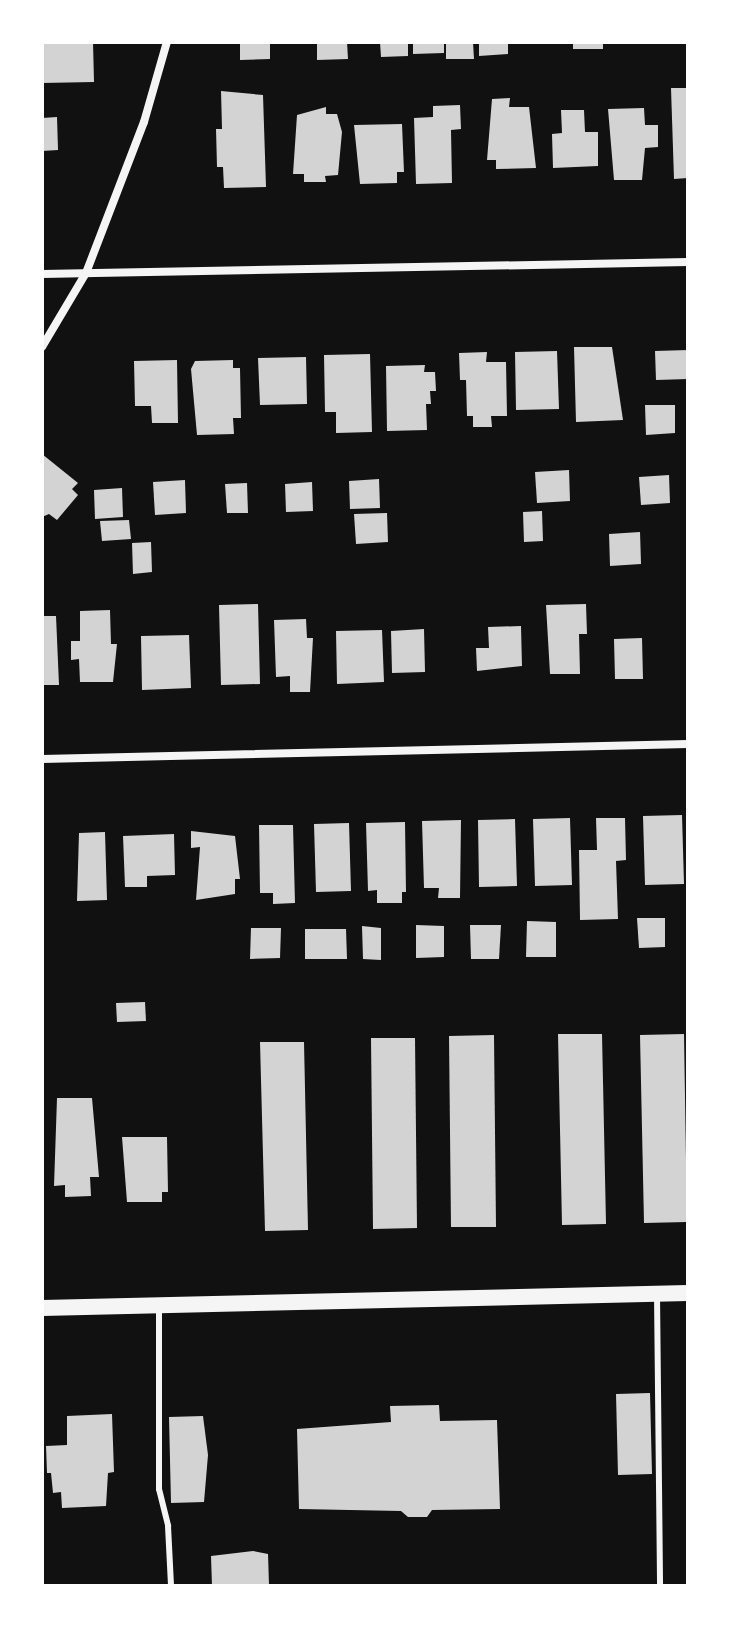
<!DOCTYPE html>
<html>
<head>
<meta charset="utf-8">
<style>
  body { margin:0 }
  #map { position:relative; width:730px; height:1628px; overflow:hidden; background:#111; font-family:Karla,sans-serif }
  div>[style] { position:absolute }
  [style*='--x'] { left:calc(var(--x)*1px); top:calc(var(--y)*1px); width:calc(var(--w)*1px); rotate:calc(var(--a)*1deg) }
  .building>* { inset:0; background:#d3d3d3 }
  .service>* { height:6px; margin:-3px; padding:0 3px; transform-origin:3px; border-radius:3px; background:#f5f5f5 }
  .minor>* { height:8px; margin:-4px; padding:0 4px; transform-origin:4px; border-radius:4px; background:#f5f5f5 }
  .secondary>* { height:16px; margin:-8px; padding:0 8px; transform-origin:8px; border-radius:8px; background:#f5f5f5 }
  span { translate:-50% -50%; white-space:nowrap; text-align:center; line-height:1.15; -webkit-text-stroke:7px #fff; paint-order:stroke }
  .frame { position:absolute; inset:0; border:44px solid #fff; pointer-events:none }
</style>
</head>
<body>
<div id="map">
  <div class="building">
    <i style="clip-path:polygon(42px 42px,93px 42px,94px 82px,42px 83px)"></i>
    <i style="clip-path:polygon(240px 42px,270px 42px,270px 59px,240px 60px)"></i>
    <i style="clip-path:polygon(317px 42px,347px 42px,348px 59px,317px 60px)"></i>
    <i style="clip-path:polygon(380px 42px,408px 42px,408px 56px,381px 57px)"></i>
    <i style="clip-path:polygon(413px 42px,444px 42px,444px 53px,413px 54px)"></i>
    <i style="clip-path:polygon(446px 42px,473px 42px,474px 59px,446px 59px)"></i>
    <i style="clip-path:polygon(479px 42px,508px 42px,508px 54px,479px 56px)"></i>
    <i style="clip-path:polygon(573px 42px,603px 42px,603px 49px,573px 49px)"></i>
    <i style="clip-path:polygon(671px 88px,688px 88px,688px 178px,674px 179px)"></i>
    <i style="clip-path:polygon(221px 91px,263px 95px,266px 187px,224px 188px,223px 167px,217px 167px,216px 129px,222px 129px)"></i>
    <i style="clip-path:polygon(510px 98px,509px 107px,529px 107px,536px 168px,496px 169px,496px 160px,487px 160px,492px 99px)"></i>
    <i style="clip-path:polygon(460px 105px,461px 129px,451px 130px,452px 183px,416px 184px,414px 118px,433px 117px,433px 106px)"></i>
    <i style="clip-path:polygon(326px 107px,326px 114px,337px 114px,342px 132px,338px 175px,325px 176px,326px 182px,304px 182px,304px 174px,293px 174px,297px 115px)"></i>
    <i style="clip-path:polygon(644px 108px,645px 125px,658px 125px,658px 147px,645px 148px,642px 180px,614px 180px,608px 109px)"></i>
    <i style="clip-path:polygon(561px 110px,584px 110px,585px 132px,598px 132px,598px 166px,553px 168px,552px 134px,562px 133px)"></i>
    <i style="clip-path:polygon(57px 117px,58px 150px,42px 151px,42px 118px)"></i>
    <i style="clip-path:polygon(402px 124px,404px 172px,397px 172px,397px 183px,360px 184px,354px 125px)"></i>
    <i style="clip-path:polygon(574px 347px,612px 347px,623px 420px,576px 422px)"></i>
    <i style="clip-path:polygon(688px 350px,688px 379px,656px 380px,655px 351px)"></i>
    <i style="clip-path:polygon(557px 351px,559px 409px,516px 410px,515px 352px)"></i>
    <i style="clip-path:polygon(487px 352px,486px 362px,506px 362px,507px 416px,491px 416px,492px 427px,473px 427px,473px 416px,467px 416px,466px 380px,460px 380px,459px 353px)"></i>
    <i style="clip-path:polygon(370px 354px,372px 432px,336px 433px,336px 412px,325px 412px,324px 355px)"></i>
    <i style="clip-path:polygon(306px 357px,307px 404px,260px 405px,258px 358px)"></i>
    <i style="clip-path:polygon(177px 360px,178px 423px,152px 423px,151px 406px,135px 406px,134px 361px)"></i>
    <i style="clip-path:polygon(233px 360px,233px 368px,240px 368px,241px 418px,233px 418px,234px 434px,197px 435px,191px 369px,195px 361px)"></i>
    <i style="clip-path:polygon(425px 365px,424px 372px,435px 372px,436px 391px,430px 391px,431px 404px,426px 404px,427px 430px,387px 431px,386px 366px)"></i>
    <i style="clip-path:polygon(645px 405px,675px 405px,675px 433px,646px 435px)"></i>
    <i style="clip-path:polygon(42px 454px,78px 483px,72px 489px,78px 495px,57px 520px,49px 514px,42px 517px)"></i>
    <i style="clip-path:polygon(569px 470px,570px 501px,537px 503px,535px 472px)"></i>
    <i style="clip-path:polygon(669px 475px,670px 503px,641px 505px,639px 477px)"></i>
    <i style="clip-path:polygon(379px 479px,380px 508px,350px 509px,349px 481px)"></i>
    <i style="clip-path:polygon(185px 480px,186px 513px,155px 515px,153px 482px)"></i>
    <i style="clip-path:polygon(312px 482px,313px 511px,286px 512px,285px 484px)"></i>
    <i style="clip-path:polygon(247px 483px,248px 513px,227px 513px,225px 484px)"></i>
    <i style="clip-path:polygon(122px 488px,123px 517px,95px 519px,94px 490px)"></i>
    <i style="clip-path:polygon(542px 511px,543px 541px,524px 542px,523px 512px)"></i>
    <i style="clip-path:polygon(387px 513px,388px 542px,356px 544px,354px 514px)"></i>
    <i style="clip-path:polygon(129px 520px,131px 539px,102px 541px,100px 521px)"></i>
    <i style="clip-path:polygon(640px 532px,641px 564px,610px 566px,609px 534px)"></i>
    <i style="clip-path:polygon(151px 542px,152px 572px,133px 574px,132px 543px)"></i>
    <i style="clip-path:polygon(258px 604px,260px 684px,221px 685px,219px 605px)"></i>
    <i style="clip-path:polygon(586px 604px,587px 634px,579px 634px,580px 674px,550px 674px,546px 605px)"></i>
    <i style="clip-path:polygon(110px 610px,111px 644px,117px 644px,113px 682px,80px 682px,79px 659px,71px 660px,71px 641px,80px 641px,80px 611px)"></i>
    <i style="clip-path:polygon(42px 616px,56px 616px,59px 685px,42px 685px)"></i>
    <i style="clip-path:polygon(306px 619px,307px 638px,313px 638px,310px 692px,290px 692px,290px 676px,276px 677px,274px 620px)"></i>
    <i style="clip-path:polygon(521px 626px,522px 666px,477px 671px,476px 648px,489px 648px,488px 627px)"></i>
    <i style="clip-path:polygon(424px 629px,425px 672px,392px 673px,391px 631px)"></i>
    <i style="clip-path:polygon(382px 630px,384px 682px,337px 684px,336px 631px)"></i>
    <i style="clip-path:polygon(189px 635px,191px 688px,142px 690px,141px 636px)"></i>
    <i style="clip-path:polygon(642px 638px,643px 679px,615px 679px,614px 639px)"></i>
    <i style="clip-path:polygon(682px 815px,684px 884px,645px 885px,643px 816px)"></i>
    <i style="clip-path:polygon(570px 818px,572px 885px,535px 886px,533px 819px)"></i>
    <i style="clip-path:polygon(596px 818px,625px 818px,626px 860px,616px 861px,618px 919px,580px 920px,579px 850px,597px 850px)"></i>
    <i style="clip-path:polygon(515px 819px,517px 886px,479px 887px,478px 820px)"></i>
    <i style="clip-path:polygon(461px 820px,460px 898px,438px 898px,439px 888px,424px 888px,422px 821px)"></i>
    <i style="clip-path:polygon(405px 822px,406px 892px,402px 892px,402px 903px,377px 903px,377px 890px,368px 891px,366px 823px)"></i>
    <i style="clip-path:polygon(349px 823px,351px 891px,316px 892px,314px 824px)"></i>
    <i style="clip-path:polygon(259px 825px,293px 825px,295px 903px,273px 904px,273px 893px,260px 893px)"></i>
    <i style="clip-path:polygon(191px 831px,235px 836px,240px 879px,235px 879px,235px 894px,196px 900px,200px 847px,191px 848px)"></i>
    <i style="clip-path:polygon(105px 832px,107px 900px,77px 901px,79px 833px)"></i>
    <i style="clip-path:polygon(174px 834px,175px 875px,147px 876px,147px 887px,125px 887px,123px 836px)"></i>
    <i style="clip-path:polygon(637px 918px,665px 918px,665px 947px,639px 948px)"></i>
    <i style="clip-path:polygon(527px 921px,556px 922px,556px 957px,526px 957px)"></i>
    <i style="clip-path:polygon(416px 925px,444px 926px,444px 957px,416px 958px)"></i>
    <i style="clip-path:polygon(470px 925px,501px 925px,499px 959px,471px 959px)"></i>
    <i style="clip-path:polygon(362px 926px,381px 928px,381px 960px,363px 959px)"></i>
    <i style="clip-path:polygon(251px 928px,281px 928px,280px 958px,250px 959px)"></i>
    <i style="clip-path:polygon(305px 929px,346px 929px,347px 959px,305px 959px)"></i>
    <i style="clip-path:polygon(145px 1002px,146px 1021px,117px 1022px,116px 1003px)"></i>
    <i style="clip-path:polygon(558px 1034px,602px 1034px,606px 1224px,562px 1225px)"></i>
    <i style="clip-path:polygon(684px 1034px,687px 1222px,644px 1223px,640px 1035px)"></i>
    <i style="clip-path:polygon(494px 1035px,496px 1227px,451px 1227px,449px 1036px)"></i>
    <i style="clip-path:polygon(371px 1038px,415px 1038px,417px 1228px,373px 1229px)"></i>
    <i style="clip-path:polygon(260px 1042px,304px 1042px,308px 1230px,265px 1231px)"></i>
    <i style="clip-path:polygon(57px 1098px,92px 1098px,99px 1177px,90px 1177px,91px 1196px,65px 1197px,65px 1185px,54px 1186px)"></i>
    <i style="clip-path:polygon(122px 1137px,167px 1137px,168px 1192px,162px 1192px,162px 1202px,127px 1202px)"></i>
    <i style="clip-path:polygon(650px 1393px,652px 1474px,618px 1475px,616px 1394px)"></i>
    <i style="clip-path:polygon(439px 1405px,440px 1421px,497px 1420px,500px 1509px,432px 1510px,427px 1517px,408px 1517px,401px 1511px,299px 1509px,297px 1429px,391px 1422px,390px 1406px)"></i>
    <i style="clip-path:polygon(112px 1414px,114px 1472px,108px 1473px,106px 1506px,62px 1508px,61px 1492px,53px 1493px,51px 1473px,47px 1473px,46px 1446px,67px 1445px,67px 1416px)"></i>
    <i style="clip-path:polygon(203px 1416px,208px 1455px,204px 1502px,171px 1503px,169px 1417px)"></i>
    <i style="clip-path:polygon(253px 1551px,268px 1554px,269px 1586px,212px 1586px,211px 1556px)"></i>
  </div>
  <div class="service">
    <i style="--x:657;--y:1294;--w:292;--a:89.4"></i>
    <i style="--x:159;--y:1305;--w:184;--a:90"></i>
    <i style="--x:159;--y:1489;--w:38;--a:76"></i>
    <i style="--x:168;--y:1526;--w:60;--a:87.1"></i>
  </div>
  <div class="minor">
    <i style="--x:42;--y:274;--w:646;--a:-1.06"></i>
    <i style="--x:42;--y:347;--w:86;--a:-59.3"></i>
    <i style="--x:86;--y:273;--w:162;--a:-69"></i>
    <i style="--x:144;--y:122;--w:83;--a:-74"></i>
    <i style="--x:42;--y:759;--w:646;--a:-1.33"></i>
  </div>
  <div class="secondary">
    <i style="--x:42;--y:1308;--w:646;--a:-1.33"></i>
  </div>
  <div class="frame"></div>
</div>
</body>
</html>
